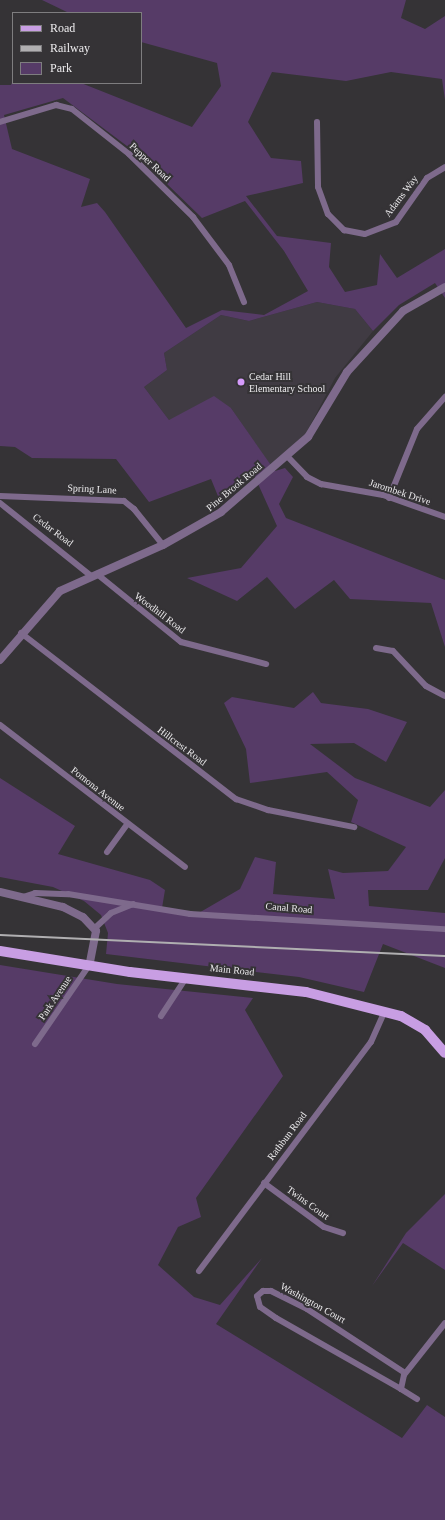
<!DOCTYPE html>
<html>
<head>
<meta charset="utf-8">
<style>
  body { margin:0 }
  #map { position:relative; width:445px; height:1520px; overflow:hidden; background:#353336; font-family:"Times New Roman",serif }
  div>[style] { position:absolute }
  [style*='--x'] { left:calc(var(--x)*1px); top:calc(var(--y)*1px); width:calc(var(--w)*1px); rotate:calc(var(--a)*1deg) }
  .built>* { inset:0; background:#403b43 }
  .green>* { inset:0; background:#563b67 }
  .minor>* { height:6px; margin:-3px; padding:0 3px; transform-origin:3px; border-radius:3px; background:#7e6a8c }
  .tertiary>* { height:8px; margin:-4px; padding:0 4px; transform-origin:4px; border-radius:4px; background:#7e6a8c }
  .primary>* { height:10px; margin:-5px; padding:0 5px; transform-origin:5px; border-radius:5px; background:#c89ee3 }
  .rail>* { height:2px; margin:-1px; padding:0 1px; transform-origin:1px; border-radius:1px; background:#b0afb1 }
  .dots>* { width:11px; height:11px; translate:-50% -50%; box-sizing:border-box; border:2px solid #353336; border-radius:50% }
  span { translate:-50% -50%; white-space:nowrap; text-align:center; line-height:1.15; -webkit-text-stroke:4px #353336; paint-order:stroke }
  .street-label { font-size:10px; color:#ecebed }
  .poi-label { font-size:10px; color:#ecebed }
  .left { translate:0 -50%; text-align:left }
  .legend { position:absolute; left:12px; top:12px; width:130px; height:72px; box-sizing:border-box; background:#353336; border:1px solid #7e7d7f; margin:0; padding:5px 7px; list-style:none; font-size:12px; color:#ecebed }
  .legend li { display:flex; align-items:center; gap:8px; height:20px }
  .legend b { width:20px; border:1px solid #7e7d7f }
</style>
</head>
<body>
<div id="map">
  <div class="built">
    <i style="clip-path:polygon(317px 302px,355px 309px,373px 331px,335px 378px,305px 435px,270px 465px,231px 408px,169px 420px,144px 387px,167px 370px,164px 353px,221px 315px,249px 321px)"></i>
  </div>
  <div class="green">
    <i style="clip-path:polygon(evenodd,42px 0,406px 0,401px 18px,425px 29px,445px 16px,445px 100px,442px 79px,391px 72px,346px 81px,272px 72px,248px 122px,271px 158px,301px 161px,303px 183px,246px 196px,277px 236px,331px 243px,329px 267px,345px 292px,377px 285px,380px 254px,397px 278px,445px 249px,445px 298px,435px 283px,399px 305px,373px 331px,355px 309px,317px 302px,249px 321px,221px 315px,164px 353px,167px 370px,144px 387px,169px 420px,214px 396px,231px 408px,275px 471px,285px 468px,293px 477px,279px 504px,286px 518px,445px 580px,445px 647px,431px 603px,350px 599px,334px 580px,295px 609px,267px 577px,237px 601px,187px 578px,241px 568px,277px 526px,254px 475px,220px 501px,211px 479px,149px 502px,116px 459px,32px 458px,15px 447px,0 446px,0 85px,11px 85px,13px 80px,13px 83px,81px 83px,192px 127px,221px 86px,217px 63px,141px 42px,141px 13px,69px 13px,42px 0,63px 98px,131px 149px,202px 218px,245px 201px,284px 251px,308px 291px,264px 315px,222px 310px,186px 328px,105px 212px,97px 203px,81px 207px,90px 179px,12px 149px,4px 115px,63px 98px)"></i>
    <i style="clip-path:polygon(313px 692px,321px 703px,368px 709px,407px 722px,386px 762px,354px 743px,310px 744px,355px 778px,430px 807px,445px 790px,445px 858px,428px 890px,368px 890px,369px 906px,445px 913px,445px 968px,383px 944px,364px 992px,299px 977px,106px 954px,108px 933px,101px 915px,84px 901px,53px 887px,0 877px,0 778px,75px 826px,58px 854px,150px 880px,165px 890px,162px 908px,197px 914px,240px 889px,255px 857px,276px 862px,273px 894px,335px 899px,328px 869px,343px 873px,388px 871px,406px 847px,351px 822px,358px 800px,327px 772px,250px 783px,246px 749px,224px 703px,232px 697px,294px 708px)"></i>
    <i style="clip-path:polygon(0 965px,117px 984px,253px 998px,245px 1010px,283px 1076px,196px 1198px,201px 1217px,178px 1227px,158px 1265px,194px 1297px,220px 1305px,262px 1258px,216px 1324px,402px 1438px,427px 1405px,445px 1417px,445px 1520px,0 1520px)"></i>
    <i style="clip-path:polygon(445px 1194px,445px 1270px,403px 1243px,372px 1286px,406px 1233px)"></i>
  </div>
  <div class="minor">
    <i style="--x:0;--y:122;--w:59;--a:-16.9"></i>
    <i style="--x:56;--y:105;--w:16;--a:14"></i>
    <i style="--x:72;--y:109;--w:73;--a:38.3"></i>
    <i style="--x:129;--y:154;--w:90;--a:44.5"></i>
    <i style="--x:193;--y:217;--w:60;--a:53.1"></i>
    <i style="--x:229;--y:265;--w:40;--a:68"></i>
    <i style="--x:317;--y:122;--w:65;--a:89.1"></i>
    <i style="--x:318;--y:187;--w:29;--a:70"></i>
    <i style="--x:328;--y:214;--w:23;--a:45"></i>
    <i style="--x:344;--y:230;--w:21;--a:11"></i>
    <i style="--x:365;--y:234;--w:33;--a:-21"></i>
    <i style="--x:396;--y:222;--w:54;--a:-54.8"></i>
    <i style="--x:427;--y:178;--w:21;--a:-31"></i>
    <i style="--x:287;--y:456;--w:29;--a:46"></i>
    <i style="--x:307;--y:477;--w:16;--a:27"></i>
    <i style="--x:321;--y:484;--w:63;--a:10.1"></i>
    <i style="--x:383;--y:495;--w:66;--a:19.5"></i>
    <i style="--x:0;--y:496;--w:124;--a:2.3"></i>
    <i style="--x:124;--y:501;--w:13;--a:39"></i>
    <i style="--x:134;--y:509;--w:46;--a:51.1"></i>
    <i style="--x:389;--y:498;--w:74;--a:-67.9"></i>
    <i style="--x:417;--y:429;--w:43;--a:-48.8"></i>
    <i style="--x:0;--y:503;--w:117;--a:38.7"></i>
    <i style="--x:97;--y:574;--w:108;--a:39"></i>
    <i style="--x:181;--y:642;--w:88;--a:14.5"></i>
    <i style="--x:21;--y:633;--w:272;--a:37.7"></i>
    <i style="--x:236;--y:799;--w:34;--a:19"></i>
    <i style="--x:268;--y:810;--w:88;--a:11.2"></i>
    <i style="--x:376;--y:648;--w:17;--a:10"></i>
    <i style="--x:393;--y:651;--w:48;--a:46.7"></i>
    <i style="--x:426;--y:686;--w:21;--a:28"></i>
    <i style="--x:0;--y:725;--w:233;--a:37.5"></i>
    <i style="--x:107;--y:852;--w:34;--a:-54"></i>
    <i style="--x:23;--y:897;--w:13;--a:-18"></i>
    <i style="--x:35;--y:893;--w:33;--a:2"></i>
    <i style="--x:68;--y:894;--w:124;--a:9.3"></i>
    <i style="--x:190;--y:914;--w:255;--a:3.4"></i>
    <i style="--x:95;--y:928;--w:22;--a:-43"></i>
    <i style="--x:111;--y:913;--w:24;--a:-22"></i>
    <i style="--x:161;--y:1016;--w:45;--a:-56.7"></i>
    <i style="--x:35;--y:1044;--w:97;--a:-55.5"></i>
    <i style="--x:264;--y:1183;--w:74;--a:36.3"></i>
    <i style="--x:324;--y:1227;--w:20;--a:18"></i>
    <i style="--x:199;--y:1271;--w:286;--a:-53.1"></i>
    <i style="--x:371;--y:1042;--w:34;--a:-66"></i>
    <i style="--x:401;--y:1389;--w:144;--a:-150.4"></i>
    <i style="--x:276;--y:1318;--w:19;--a:-145"></i>
    <i style="--x:260;--y:1307;--w:11;--a:-105"></i>
    <i style="--x:257;--y:1296;--w:8;--a:-40"></i>
    <i style="--x:263;--y:1291;--w:8;--a:0"></i>
    <i style="--x:271;--y:1291;--w:40;--a:26.6"></i>
    <i style="--x:307;--y:1309;--w:117;--a:33.1"></i>
    <i style="--x:417;--y:1399;--w:19;--a:-148"></i>
    <i style="--x:401;--y:1389;--w:14;--a:-78"></i>
    <i style="--x:404;--y:1375;--w:66;--a:-51.7"></i>
  </div>
  <div class="tertiary">
    <i style="--x:0;--y:660;--w:91;--a:-49"></i>
    <i style="--x:60;--y:591;--w:113;--a:-24.1"></i>
    <i style="--x:163;--y:545;--w:67;--a:-29.6"></i>
    <i style="--x:221;--y:512;--w:115;--a:-40.8"></i>
    <i style="--x:308;--y:437;--w:76;--a:-59"></i>
    <i style="--x:347;--y:372;--w:83;--a:-47.4"></i>
    <i style="--x:403;--y:311;--w:48;--a:-29.7"></i>
    <i style="--x:0;--y:892;--w:65;--a:13.4"></i>
    <i style="--x:63;--y:907;--w:22;--a:27"></i>
    <i style="--x:83;--y:917;--w:19;--a:47"></i>
    <i style="--x:96;--y:931;--w:33;--a:101"></i>
  </div>
  <div class="primary">
    <i style="--x:0;--y:951;--w:132;--a:9.2"></i>
    <i style="--x:130;--y:972;--w:177;--a:6.5"></i>
    <i style="--x:306;--y:992;--w:98;--a:14.2"></i>
    <i style="--x:401;--y:1016;--w:28;--a:30"></i>
    <i style="--x:425;--y:1030;--w:30;--a:49"></i>
  </div>
  <div class="rail">
    <i style="--x:0;--y:935;--w:445;--a:2.7"></i>
  </div>
  <div class="dots">
    <i style="left:241px;top:382px;background:#d59bfb"></i>
  </div>
  <div class="street-label">
    <span style="left:150px;top:162px;rotate:43deg">Pepper Road</span>
    <span style="left:401px;top:196px;rotate:-53deg">Adams Way</span>
    <span style="left:234px;top:487px;rotate:-40deg">Pine Brook Road</span>
    <span style="left:92px;top:489px;rotate:3deg">Spring Lane</span>
    <span style="left:400px;top:492px;rotate:18deg">Jarombek Drive</span>
    <span style="left:53px;top:530px;rotate:37deg">Cedar Road</span>
    <span style="left:160px;top:613px;rotate:37deg">Woodhill Road</span>
    <span style="left:182px;top:746px;rotate:37deg">Hillcrest Road</span>
    <span style="left:98px;top:789px;rotate:38deg">Pomona Avenue</span>
    <span style="left:289px;top:908px;rotate:5deg">Canal Road</span>
    <span style="left:232px;top:970px;rotate:6deg">Main Road</span>
    <span style="left:55px;top:998px;rotate:-56deg">Park Avenue</span>
    <span style="left:287px;top:1136px;rotate:-53deg">Rathbun Road</span>
    <span style="left:308px;top:1203px;rotate:36deg">Twins Court</span>
    <span style="left:313px;top:1303px;rotate:29deg">Washington Court</span>
  </div>
  <div class="poi-label">
    <span class="left" style="left:249px;top:382px">Cedar Hill<br>Elementary School</span>
  </div>
  <ul class="legend">
  <li><b style="height:5px;background:#c89ee3"></b>Road</li>
  <li><b style="height:5px;background:#b0afb1"></b>Railway</li>
  <li><b style="height:11px;background:#563b67"></b>Park</li>
  </ul>
</div>
</body>
</html>
